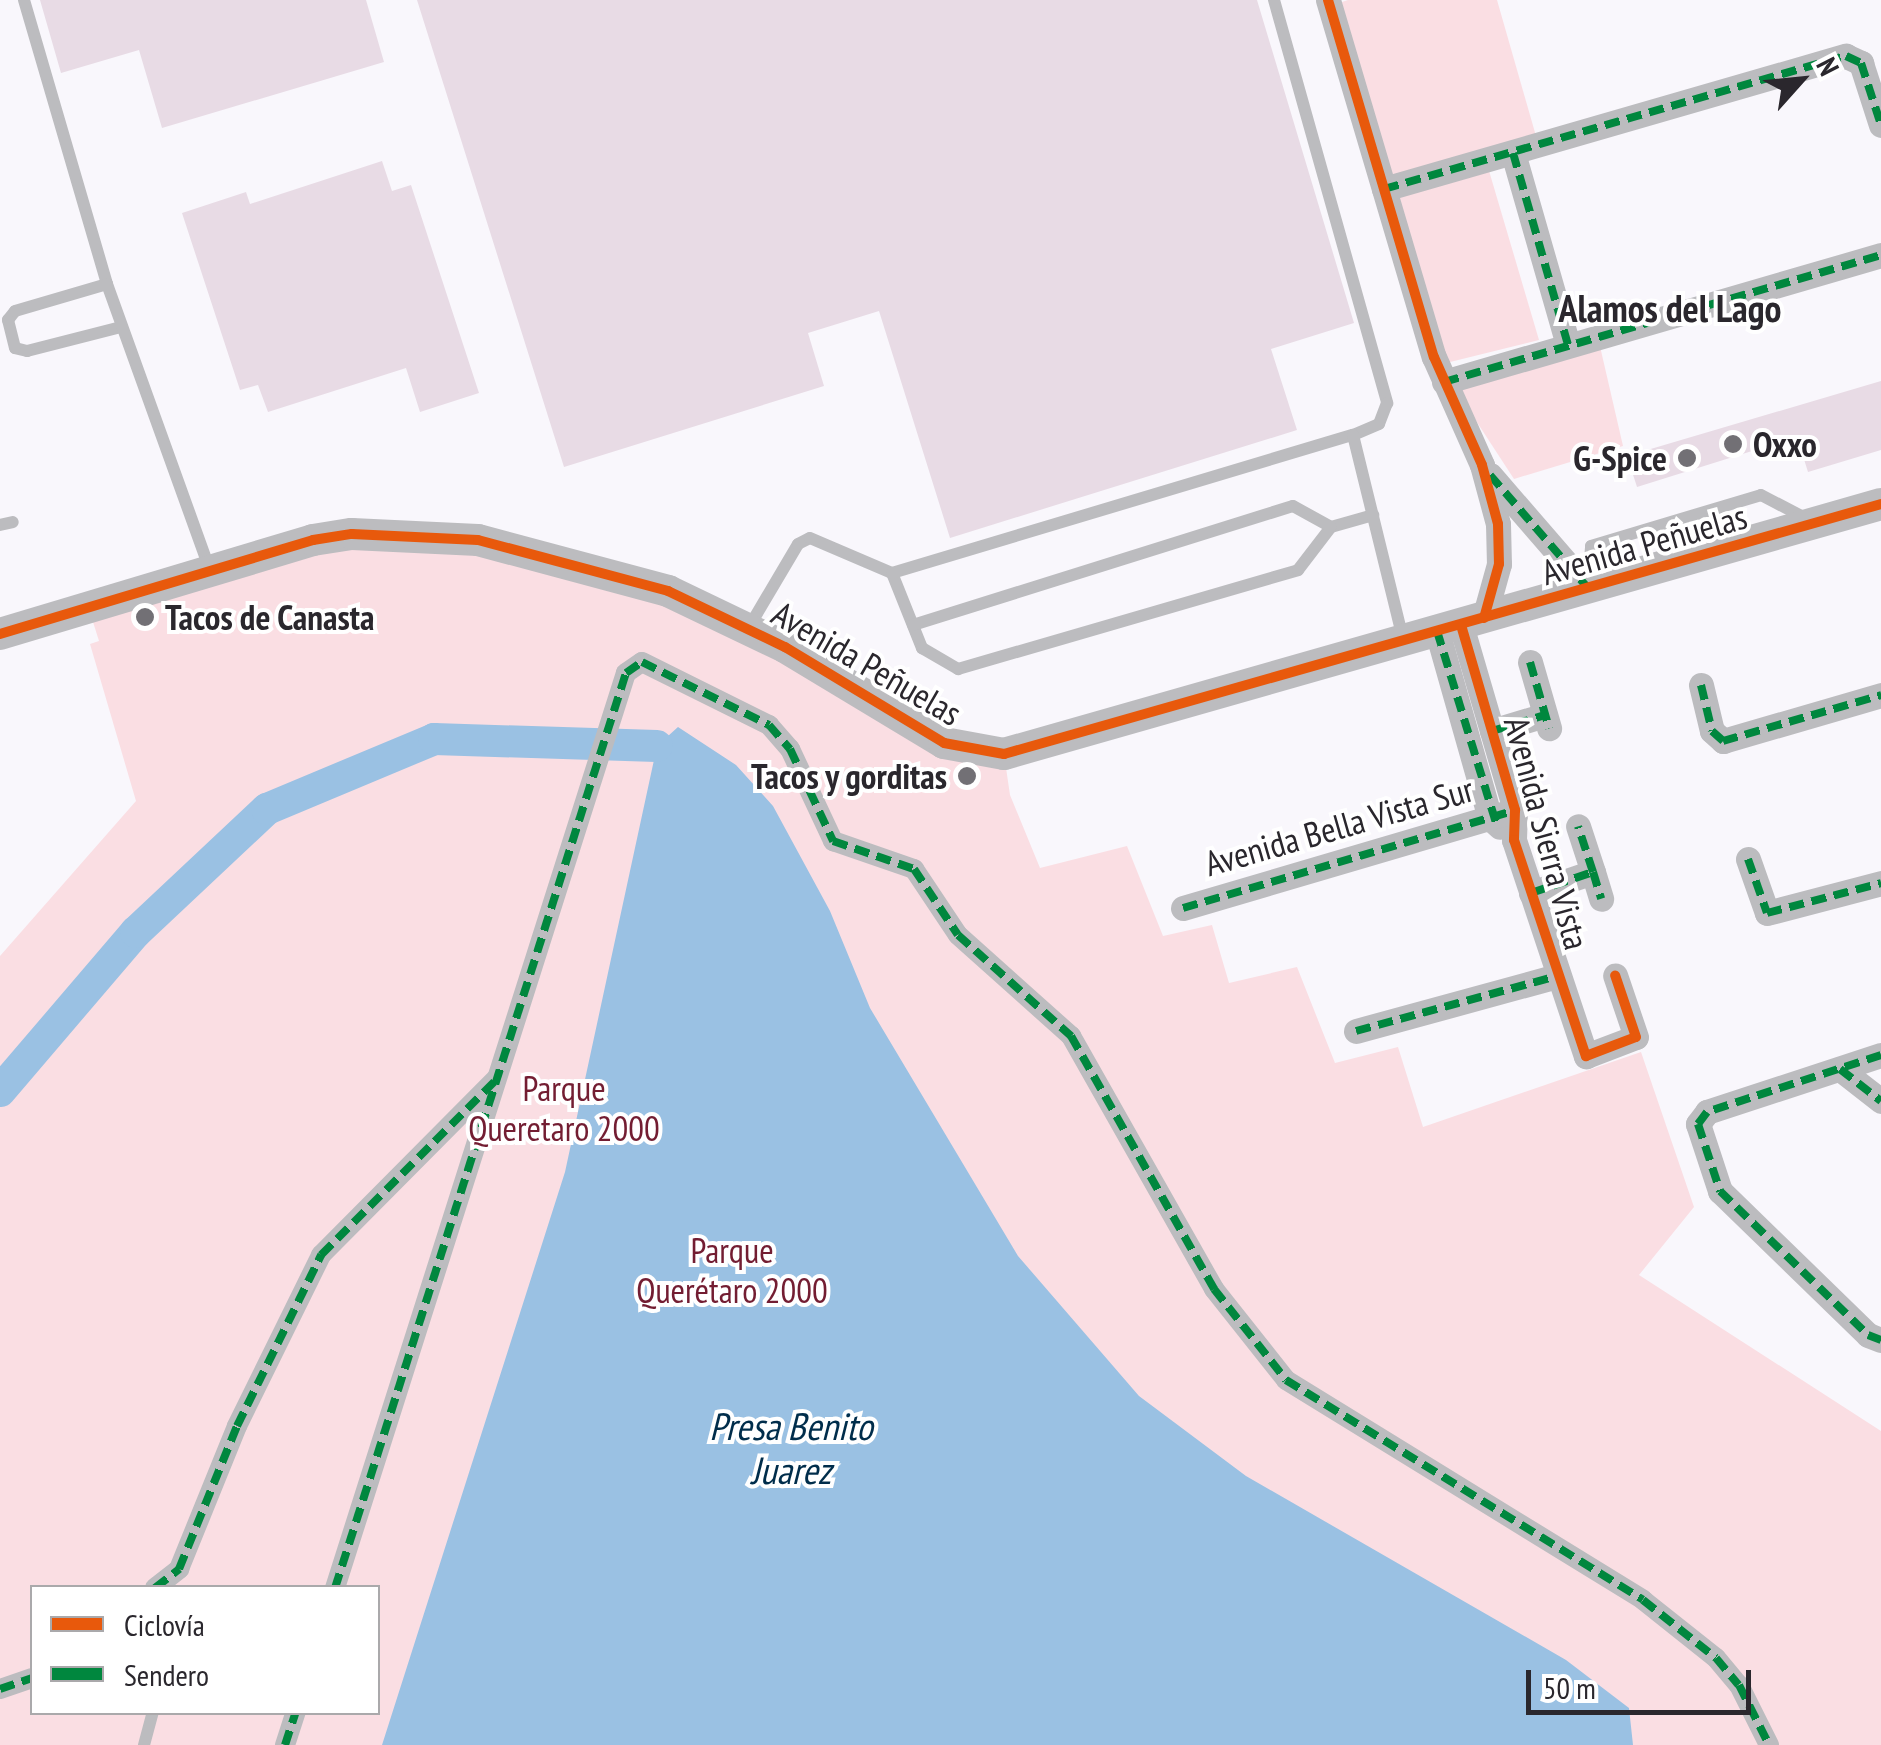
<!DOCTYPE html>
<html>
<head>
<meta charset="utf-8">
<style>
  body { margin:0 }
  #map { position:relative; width:1881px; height:1745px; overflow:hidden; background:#f9f7fc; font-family:"PT Sans Narrow",sans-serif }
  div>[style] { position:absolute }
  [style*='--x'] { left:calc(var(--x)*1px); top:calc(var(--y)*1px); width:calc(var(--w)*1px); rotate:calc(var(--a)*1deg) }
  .green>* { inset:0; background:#fadee3 }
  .water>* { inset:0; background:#9ac1e3 }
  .canal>* { height:32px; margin:-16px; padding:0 16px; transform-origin:16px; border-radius:16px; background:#9ac1e3 }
  .building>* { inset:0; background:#e8dbe5 }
  .service>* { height:12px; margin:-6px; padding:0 6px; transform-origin:6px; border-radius:6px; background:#bcbcbf }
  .pedestrian>* { height:20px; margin:-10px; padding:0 10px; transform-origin:10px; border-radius:10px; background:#bcbcbf }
  .minor>* { height:25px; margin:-12.5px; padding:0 12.5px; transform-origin:12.5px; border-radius:12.5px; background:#bcbcbf }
  .tertiary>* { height:32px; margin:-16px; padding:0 16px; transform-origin:16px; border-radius:16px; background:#bcbcbf }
  .quiet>* { height:8px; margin-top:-4px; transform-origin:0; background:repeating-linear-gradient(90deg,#00873e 0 15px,transparent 0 23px) }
  .cycleway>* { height:10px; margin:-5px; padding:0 5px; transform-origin:5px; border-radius:5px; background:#e8590c }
  .dots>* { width:28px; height:28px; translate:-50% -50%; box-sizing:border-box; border:5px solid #fff; border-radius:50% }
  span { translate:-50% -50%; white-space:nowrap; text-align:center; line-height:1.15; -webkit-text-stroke:8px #fff; paint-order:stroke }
  .poi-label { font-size:35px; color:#2a272d; font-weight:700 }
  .left { translate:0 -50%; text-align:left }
  .right { translate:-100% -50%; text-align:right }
  .street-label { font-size:35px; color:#2a272d }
  .park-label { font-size:35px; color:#731d32 }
  .neighbourhood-label { font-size:38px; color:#2a272d; font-weight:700 }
  .water-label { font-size:38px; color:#002d4b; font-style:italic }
  .legend { position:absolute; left:30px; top:1585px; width:350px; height:130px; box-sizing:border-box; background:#fff; border:2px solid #aaa9ab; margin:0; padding:12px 18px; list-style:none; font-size:30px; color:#2a272d }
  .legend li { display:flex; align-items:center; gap:20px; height:50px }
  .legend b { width:50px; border:2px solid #aaa9ab }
  .north { position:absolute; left:1751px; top:30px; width:100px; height:100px; -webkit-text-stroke:8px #fff; paint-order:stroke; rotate:63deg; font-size:28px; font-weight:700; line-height:40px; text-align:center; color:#2a272d }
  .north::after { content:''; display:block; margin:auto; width:35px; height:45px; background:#2a272d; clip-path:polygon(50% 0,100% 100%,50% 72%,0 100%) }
  .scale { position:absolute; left:1526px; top:1670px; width:225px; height:45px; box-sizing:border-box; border:5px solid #2a272d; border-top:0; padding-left:12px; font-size:30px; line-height:35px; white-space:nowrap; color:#2a272d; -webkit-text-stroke:8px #fff; paint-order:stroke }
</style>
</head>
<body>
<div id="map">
  <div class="green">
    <i style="clip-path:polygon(1348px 0,1497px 0,1538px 143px,1385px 188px,1333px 5px)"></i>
    <i style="clip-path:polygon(1487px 164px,1539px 340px,1446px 363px,1394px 196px)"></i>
    <i style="clip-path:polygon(1599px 342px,1623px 446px,1514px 479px,1454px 387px)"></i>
    <i style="clip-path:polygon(evenodd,478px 540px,668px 591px,944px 742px,1004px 754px,1010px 795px,1040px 868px,1127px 846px,1163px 936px,1212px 925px,1229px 983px,1297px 967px,1335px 1063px,1398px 1047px,1423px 1127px,1641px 1052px,1694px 1207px,1639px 1275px,1881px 1431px,1881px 1745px,0 1745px,0 956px,136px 801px,90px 644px,99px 641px,88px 606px,207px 561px,478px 540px,32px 1588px,378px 1588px,378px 1712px,32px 1712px,32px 1588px)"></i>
  </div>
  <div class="water">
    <i style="clip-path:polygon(678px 727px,736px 765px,773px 806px,830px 911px,870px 1008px,1018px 1256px,1139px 1396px,1246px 1476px,1566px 1660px,1629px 1708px,1633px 1745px,382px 1745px,565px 1172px,657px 746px)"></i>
  </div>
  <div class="canal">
    <i style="--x:0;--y:1091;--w:209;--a:-49.5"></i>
    <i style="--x:136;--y:932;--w:180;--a:-43.2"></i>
    <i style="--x:267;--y:809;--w:181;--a:-22.7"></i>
    <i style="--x:434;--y:739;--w:223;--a:1.8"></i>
  </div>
  <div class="building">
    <i style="clip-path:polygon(40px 0,366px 0,384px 62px,162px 128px,139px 50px,61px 73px)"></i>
    <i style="clip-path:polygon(417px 0,1257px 0,1354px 323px,1271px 349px,1297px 430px,950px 538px,879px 311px,808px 333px,824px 386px,564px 467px)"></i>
    <i style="clip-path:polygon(382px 161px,392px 191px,411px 185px,479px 393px,420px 412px,406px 368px,268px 412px,258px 385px,240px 390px,182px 213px,246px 192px,250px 204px)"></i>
    <i style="clip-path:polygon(1881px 381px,1881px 450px,1808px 472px,1797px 437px,1637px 487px,1627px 456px)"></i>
  </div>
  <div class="service">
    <i style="--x:24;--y:0;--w:296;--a:73.7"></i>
    <i style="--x:1274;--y:0;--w:419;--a:74.3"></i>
    <i style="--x:1387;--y:403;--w:22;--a:111"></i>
    <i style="--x:1379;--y:424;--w:28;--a:157"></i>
    <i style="--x:121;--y:327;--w:97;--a:165.7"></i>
    <i style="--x:27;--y:351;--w:12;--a:-166"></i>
    <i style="--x:15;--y:348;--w:29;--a:-104"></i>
    <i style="--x:8;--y:320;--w:11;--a:-52"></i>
    <i style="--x:15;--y:311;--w:96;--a:-16.4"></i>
    <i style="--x:107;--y:284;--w:301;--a:70.2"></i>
    <i style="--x:0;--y:525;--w:13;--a:-13"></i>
    <i style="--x:892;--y:573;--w:81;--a:68.2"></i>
    <i style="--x:922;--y:648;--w:42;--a:30.3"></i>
    <i style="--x:958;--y:669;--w:354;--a:-16.2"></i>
    <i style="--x:1298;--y:570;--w:54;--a:-52.5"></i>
    <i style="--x:1331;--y:527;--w:44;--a:-15.9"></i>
    <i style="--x:1588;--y:582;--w:36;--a:-85"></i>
    <i style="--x:1591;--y:546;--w:177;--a:-16.7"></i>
    <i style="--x:1761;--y:495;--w:54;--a:27.5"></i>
    <i style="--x:913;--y:625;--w:398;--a:-17.4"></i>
    <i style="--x:1293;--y:506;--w:43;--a:28.9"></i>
    <i style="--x:749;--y:627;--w:96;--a:-59.4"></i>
    <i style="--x:798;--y:544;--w:13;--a:-27"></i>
    <i style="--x:810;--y:538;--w:89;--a:23.1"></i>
    <i style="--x:892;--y:573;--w:481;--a:-16.7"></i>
    <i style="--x:1353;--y:435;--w:209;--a:76.2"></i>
    <i style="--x:144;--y:1745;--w:34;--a:-75"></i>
  </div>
  <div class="pedestrian">
    <i style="--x:155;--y:1588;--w:31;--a:-38"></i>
    <i style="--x:179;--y:1569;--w:154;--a:-67.9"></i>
    <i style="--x:237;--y:1426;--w:191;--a:-63.8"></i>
    <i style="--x:321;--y:1255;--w:248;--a:-45.2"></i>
    <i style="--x:335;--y:1588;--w:960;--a:-72.36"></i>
    <i style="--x:626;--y:673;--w:19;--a:-35"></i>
    <i style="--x:642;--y:662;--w:142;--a:26.4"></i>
    <i style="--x:769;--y:725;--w:32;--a:49"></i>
    <i style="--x:790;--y:749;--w:102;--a:64.9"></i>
    <i style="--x:833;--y:841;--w:86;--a:19.1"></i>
    <i style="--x:914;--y:869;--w:79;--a:56.3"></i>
    <i style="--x:958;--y:935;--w:152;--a:41.8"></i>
    <i style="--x:1071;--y:1036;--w:291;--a:60.5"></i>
    <i style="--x:1214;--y:1289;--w:116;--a:51.6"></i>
    <i style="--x:1286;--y:1380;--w:419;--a:31.6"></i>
    <i style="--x:1643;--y:1600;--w:93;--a:38.5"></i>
    <i style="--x:1716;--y:1658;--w:35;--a:50"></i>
    <i style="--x:1739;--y:1685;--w:67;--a:63.4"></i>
    <i style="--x:0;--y:1689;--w:34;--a:-19"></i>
    <i style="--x:285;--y:1745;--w:35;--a:-72"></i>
  </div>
  <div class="minor">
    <i style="--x:1328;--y:0;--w:372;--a:73.5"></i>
    <i style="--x:1434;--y:357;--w:118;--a:66"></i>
    <i style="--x:1482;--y:465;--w:61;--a:74.8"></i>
    <i style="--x:1498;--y:524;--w:40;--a:88.6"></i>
    <i style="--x:1499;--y:564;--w:56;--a:105.5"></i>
    <i style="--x:1513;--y:153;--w:200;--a:74"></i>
    <i style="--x:1384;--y:189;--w:481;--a:-16.1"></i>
    <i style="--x:1846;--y:56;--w:17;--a:25"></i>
    <i style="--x:1861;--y:63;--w:65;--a:72.1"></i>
    <i style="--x:1444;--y:382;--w:455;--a:-16.2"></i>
    <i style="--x:1490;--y:475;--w:150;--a:49.1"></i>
    <i style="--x:1461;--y:625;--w:193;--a:73.7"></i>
    <i style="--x:1515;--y:810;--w:30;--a:92"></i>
    <i style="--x:1514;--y:840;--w:228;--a:71.6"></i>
    <i style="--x:1586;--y:1056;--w:53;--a:-20.8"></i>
    <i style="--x:1636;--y:1037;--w:65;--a:-108.7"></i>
    <i style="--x:1437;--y:631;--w:194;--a:74.2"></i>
    <i style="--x:1490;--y:818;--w:13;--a:42"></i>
    <i style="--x:1530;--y:662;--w:69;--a:73.9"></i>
    <i style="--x:1701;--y:685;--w:47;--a:76.6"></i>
    <i style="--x:1712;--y:731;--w:15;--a:42"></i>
    <i style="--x:1723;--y:741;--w:165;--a:-16.2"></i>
    <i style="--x:1492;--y:731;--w:55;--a:-16.8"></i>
    <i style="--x:1748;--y:859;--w:57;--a:70.6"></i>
    <i style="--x:1767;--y:913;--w:118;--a:-14.7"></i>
    <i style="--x:1593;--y:872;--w:28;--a:73"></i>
    <i style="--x:1531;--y:893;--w:65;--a:-18.7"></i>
    <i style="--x:1593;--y:872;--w:48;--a:-108.1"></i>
    <i style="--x:1183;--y:908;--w:346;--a:-16.4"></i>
    <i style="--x:1356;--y:1031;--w:208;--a:-15.3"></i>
    <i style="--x:1881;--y:1055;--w:183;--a:161.9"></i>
    <i style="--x:1707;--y:1112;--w:15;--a:127"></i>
    <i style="--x:1698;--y:1124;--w:71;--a:71.8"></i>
    <i style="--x:1720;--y:1191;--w:206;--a:44.2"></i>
    <i style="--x:1868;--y:1335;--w:14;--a:21"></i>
    <i style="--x:1840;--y:1069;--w:52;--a:38"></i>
  </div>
  <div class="tertiary">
    <i style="--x:0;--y:634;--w:327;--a:-16.7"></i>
    <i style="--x:313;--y:540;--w:39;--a:-9"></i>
    <i style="--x:352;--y:534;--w:126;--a:2.7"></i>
    <i style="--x:478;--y:540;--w:197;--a:15"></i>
    <i style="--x:668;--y:591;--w:130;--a:25.6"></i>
    <i style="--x:785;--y:647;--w:186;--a:31.1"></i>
    <i style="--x:944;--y:743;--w:61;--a:10.4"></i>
    <i style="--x:1004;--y:754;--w:912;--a:-15.91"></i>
  </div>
  <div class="quiet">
    <i style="--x:1513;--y:153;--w:200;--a:74"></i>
    <i style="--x:1384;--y:189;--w:481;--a:-16.1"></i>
    <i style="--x:1846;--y:56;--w:17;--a:25"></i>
    <i style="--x:1861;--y:63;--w:65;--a:72.1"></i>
    <i style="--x:1444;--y:382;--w:455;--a:-16.2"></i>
    <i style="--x:1490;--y:475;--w:150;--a:49.1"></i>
    <i style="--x:1437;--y:631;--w:201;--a:72.9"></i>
    <i style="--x:1530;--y:662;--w:69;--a:73.9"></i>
    <i style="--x:1701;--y:685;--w:47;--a:76.6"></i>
    <i style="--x:1712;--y:731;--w:15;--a:42"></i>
    <i style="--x:1723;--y:741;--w:165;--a:-16.2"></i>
    <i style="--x:1492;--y:731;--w:55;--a:-16.8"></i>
    <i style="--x:1748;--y:859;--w:57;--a:70.6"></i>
    <i style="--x:1767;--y:913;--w:118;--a:-14.7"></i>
    <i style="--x:1593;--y:872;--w:28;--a:73"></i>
    <i style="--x:1531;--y:893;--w:65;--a:-18.7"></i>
    <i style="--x:1593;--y:872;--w:48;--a:-108.1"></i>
    <i style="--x:1183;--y:908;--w:346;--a:-16.4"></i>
    <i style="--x:1356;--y:1031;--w:208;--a:-15.3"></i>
    <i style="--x:1881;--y:1055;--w:183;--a:161.9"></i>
    <i style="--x:1707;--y:1112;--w:15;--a:127"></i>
    <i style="--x:1698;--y:1124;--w:71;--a:71.8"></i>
    <i style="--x:1720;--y:1191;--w:206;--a:44.2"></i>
    <i style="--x:1868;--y:1335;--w:14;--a:21"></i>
    <i style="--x:1840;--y:1069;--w:52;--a:38"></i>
    <i style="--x:155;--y:1588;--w:31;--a:-38"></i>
    <i style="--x:179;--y:1569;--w:154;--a:-67.9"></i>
    <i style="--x:237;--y:1426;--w:191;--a:-63.8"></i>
    <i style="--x:321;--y:1255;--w:245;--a:-45"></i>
    <i style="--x:335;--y:1588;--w:960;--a:-72.36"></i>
    <i style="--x:626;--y:673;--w:19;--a:-35"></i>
    <i style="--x:642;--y:662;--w:142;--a:26.4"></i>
    <i style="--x:769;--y:725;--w:32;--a:49"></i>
    <i style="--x:790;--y:749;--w:102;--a:64.9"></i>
    <i style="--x:833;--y:841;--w:86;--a:19.1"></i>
    <i style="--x:914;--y:869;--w:79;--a:56.3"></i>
    <i style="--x:958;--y:935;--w:152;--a:41.8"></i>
    <i style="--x:1071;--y:1036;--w:291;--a:60.5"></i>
    <i style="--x:1214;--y:1289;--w:116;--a:51.6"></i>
    <i style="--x:1286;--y:1380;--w:419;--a:31.6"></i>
    <i style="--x:1643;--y:1600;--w:93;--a:38.5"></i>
    <i style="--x:1716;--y:1658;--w:35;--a:50"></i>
    <i style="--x:1739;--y:1685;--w:67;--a:63.4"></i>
    <i style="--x:0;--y:1689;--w:34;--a:-19"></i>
    <i style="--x:285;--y:1745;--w:35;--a:-72"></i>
  </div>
  <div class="cycleway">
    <i style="--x:1328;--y:0;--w:372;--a:73.5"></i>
    <i style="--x:1434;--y:357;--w:118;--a:66"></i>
    <i style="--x:1482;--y:465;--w:61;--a:74.8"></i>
    <i style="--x:1498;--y:524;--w:40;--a:88.6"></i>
    <i style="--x:1499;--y:564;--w:56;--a:105.5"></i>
    <i style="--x:1461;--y:625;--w:193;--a:73.7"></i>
    <i style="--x:1515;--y:810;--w:30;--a:92"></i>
    <i style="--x:1514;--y:840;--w:228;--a:71.6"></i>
    <i style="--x:1586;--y:1056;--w:53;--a:-20.8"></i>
    <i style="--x:1636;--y:1037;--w:65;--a:-108.7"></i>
    <i style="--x:0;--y:634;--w:327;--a:-16.7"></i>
    <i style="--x:313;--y:540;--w:39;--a:-9"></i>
    <i style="--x:352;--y:534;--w:126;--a:2.7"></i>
    <i style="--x:478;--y:540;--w:197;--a:15"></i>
    <i style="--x:668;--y:591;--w:130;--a:25.6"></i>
    <i style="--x:785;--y:647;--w:186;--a:31.1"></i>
    <i style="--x:944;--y:743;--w:61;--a:10.4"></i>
    <i style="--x:1004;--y:754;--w:912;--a:-15.91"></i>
  </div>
  <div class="dots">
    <i style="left:1733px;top:444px;background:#727075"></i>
    <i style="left:1687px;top:458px;background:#727075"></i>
    <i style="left:145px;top:617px;background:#727075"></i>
    <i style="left:967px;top:776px;background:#727075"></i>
  </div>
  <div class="poi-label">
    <span class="left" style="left:1753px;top:444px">Oxxo</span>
    <span class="right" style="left:1667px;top:458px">G-Spice</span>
    <span class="left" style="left:165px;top:617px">Tacos de Canasta</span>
    <span class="right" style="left:947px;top:776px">Tacos y gorditas</span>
  </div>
  <div class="street-label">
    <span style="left:1644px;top:544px;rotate:-16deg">Avenida Peñuelas</span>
    <span style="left:867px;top:663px;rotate:30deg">Avenida Peñuelas</span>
    <span style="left:1339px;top:826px;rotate:-16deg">Avenida Bella Vista Sur</span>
    <span style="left:1547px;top:833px;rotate:75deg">Avenida Sierra Vista</span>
  </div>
  <div class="park-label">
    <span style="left:564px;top:1108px">Parque<br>Queretaro 2000</span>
    <span style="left:732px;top:1270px">Parque<br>Querétaro 2000</span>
  </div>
  <div class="neighbourhood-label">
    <span style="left:1670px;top:308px">Alamos del Lago</span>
  </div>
  <div class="water-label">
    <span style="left:791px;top:1448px">Presa Benito<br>Juarez</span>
  </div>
  <ul class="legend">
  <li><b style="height:12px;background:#e8590c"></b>Ciclovía</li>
  <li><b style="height:12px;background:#00873e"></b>Sendero</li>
  </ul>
  <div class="north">N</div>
  <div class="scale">50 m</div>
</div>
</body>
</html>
